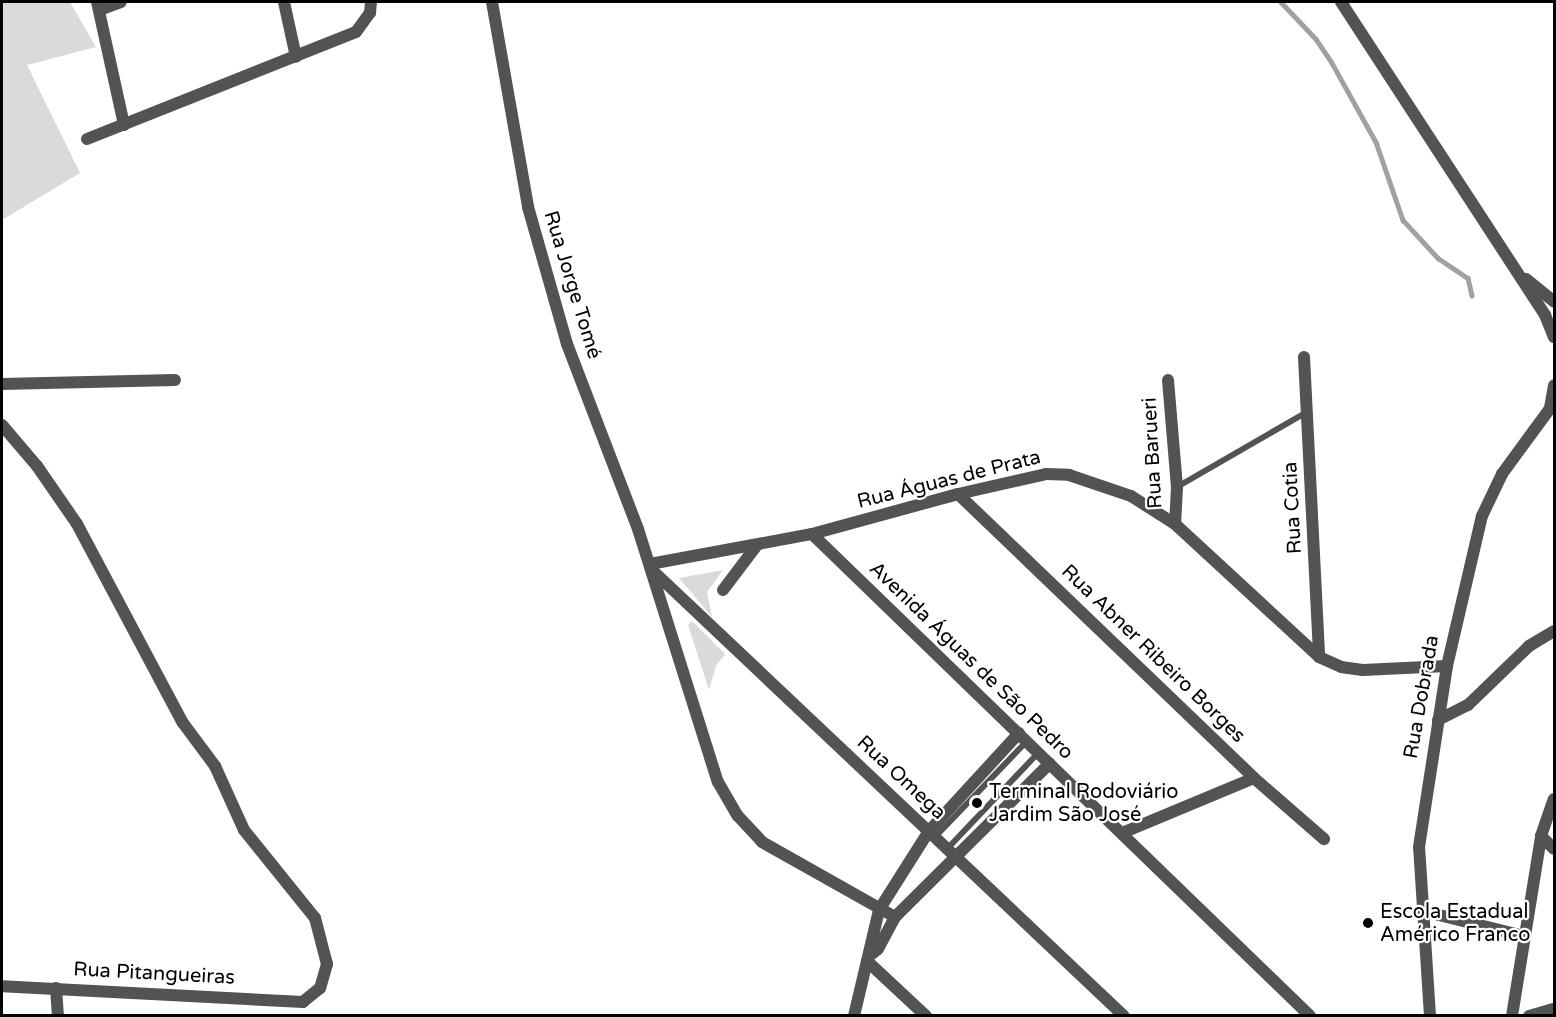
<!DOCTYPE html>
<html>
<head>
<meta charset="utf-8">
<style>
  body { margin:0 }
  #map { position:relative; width:1556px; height:1017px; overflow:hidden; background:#fff; font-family:"Varela Round",sans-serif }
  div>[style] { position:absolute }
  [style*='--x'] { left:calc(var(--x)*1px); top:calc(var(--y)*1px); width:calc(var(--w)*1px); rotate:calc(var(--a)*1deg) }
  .green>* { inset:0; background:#dadada }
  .stream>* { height:4.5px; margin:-2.25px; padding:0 2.25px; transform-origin:2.25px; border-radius:2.25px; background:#a1a1a1 }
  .service>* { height:6px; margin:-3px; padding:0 3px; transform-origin:3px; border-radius:3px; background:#535353 }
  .minor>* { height:12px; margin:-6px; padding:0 6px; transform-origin:6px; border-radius:6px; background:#535353 }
  .dots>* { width:16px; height:16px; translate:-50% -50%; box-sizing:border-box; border:3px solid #fff; border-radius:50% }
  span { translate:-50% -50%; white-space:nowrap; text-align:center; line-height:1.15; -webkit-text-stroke:4.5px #fff; paint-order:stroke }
  .street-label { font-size:20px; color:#000 }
  .poi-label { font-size:20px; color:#000 }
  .left { translate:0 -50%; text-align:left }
  .frame { position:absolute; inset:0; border:3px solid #000; pointer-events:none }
</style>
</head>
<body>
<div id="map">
  <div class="green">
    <i style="clip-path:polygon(2px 2px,70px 2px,96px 47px,27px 65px,80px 173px,2px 220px)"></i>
    <i style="clip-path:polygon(723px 570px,707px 592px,712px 617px,679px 578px)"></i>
    <i style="clip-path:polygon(692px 621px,725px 654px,716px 666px,709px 690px,688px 625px)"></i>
  </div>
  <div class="stream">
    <i style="--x:1281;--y:2;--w:51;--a:46.6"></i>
    <i style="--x:1316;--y:39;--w:29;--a:56"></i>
    <i style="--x:1332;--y:63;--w:90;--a:60.9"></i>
    <i style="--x:1376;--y:142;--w:83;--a:70.9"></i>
    <i style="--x:1403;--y:220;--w:52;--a:47.4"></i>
    <i style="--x:1438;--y:258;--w:36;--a:34"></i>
    <i style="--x:1468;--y:278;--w:18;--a:77"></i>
  </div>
  <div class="service">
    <i style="--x:1177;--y:487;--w:150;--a:-30"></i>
    <i style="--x:935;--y:837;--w:133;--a:-46.2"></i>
    <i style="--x:947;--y:849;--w:132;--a:-46.5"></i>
  </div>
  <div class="minor">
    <i style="--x:97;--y:2;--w:126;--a:77.6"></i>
    <i style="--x:284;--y:2;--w:56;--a:77.7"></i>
    <i style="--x:492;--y:2;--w:208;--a:80"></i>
    <i style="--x:528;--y:207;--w:142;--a:74.1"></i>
    <i style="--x:567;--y:344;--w:198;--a:69"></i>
    <i style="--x:638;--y:529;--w:265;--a:72.5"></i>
    <i style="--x:718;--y:782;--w:39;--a:60"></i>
    <i style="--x:738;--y:816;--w:35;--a:47"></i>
    <i style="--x:762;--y:842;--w:153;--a:29.4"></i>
    <i style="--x:1341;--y:2;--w:374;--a:56.9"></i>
    <i style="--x:1545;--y:315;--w:24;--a:68"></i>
    <i style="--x:99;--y:10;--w:23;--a:-20"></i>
    <i style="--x:87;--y:139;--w:289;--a:-21.7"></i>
    <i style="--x:356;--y:32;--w:24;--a:-54"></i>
    <i style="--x:370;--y:13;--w:11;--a:-85"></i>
    <i style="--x:1526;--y:279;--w:36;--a:39"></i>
    <i style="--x:1304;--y:357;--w:300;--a:87.1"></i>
    <i style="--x:1168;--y:380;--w:107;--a:85.2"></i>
    <i style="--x:1177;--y:487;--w:37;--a:93"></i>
    <i style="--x:2;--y:384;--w:173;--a:-1.3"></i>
    <i style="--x:1550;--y:408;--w:23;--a:-80"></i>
    <i style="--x:2;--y:425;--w:54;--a:49.5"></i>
    <i style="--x:37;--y:466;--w:70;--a:55.4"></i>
    <i style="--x:77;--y:524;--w:225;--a:62"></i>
    <i style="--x:183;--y:723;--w:54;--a:53.3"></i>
    <i style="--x:215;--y:766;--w:70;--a:65.6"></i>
    <i style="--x:244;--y:830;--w:113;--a:51.1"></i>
    <i style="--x:315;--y:918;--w:48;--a:75.4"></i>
    <i style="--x:327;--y:964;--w:25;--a:106"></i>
    <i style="--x:320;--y:988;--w:22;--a:141"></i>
    <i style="--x:303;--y:1002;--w:301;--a:-177"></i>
    <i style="--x:958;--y:494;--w:410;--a:43.8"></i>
    <i style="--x:1254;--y:778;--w:93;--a:41.1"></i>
    <i style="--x:812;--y:534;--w:693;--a:44.06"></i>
    <i style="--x:650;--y:564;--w:165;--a:-10.5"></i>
    <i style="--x:812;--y:534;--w:151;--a:-15.3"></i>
    <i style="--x:958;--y:494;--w:90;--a:-12.8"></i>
    <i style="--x:1046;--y:474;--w:23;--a:2"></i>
    <i style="--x:1069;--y:475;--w:65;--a:18.7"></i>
    <i style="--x:1131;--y:496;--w:52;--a:32.5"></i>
    <i style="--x:1175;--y:524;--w:196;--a:42.7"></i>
    <i style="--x:1319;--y:657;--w:24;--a:24"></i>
    <i style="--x:1341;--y:667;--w:22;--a:8"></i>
    <i style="--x:1363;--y:670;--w:84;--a:-2.7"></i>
    <i style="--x:652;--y:570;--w:649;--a:43.38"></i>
    <i style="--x:723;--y:590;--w:56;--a:-52.9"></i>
    <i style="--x:1438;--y:720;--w:34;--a:-27"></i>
    <i style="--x:1468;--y:705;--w:85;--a:-44"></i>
    <i style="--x:1529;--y:646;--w:29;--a:-31"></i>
    <i style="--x:1122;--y:833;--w:143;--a:-22.6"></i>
    <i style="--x:1541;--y:836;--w:18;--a:45"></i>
    <i style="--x:1423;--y:911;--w:103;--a:14"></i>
    <i style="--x:869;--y:956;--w:11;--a:-38"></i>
    <i style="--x:878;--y:949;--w:36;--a:-62"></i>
    <i style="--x:895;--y:917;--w:218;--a:-44.8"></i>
    <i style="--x:867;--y:961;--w:81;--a:43"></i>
    <i style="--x:56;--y:988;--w:28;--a:86"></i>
    <i style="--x:854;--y:1016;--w:109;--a:-76.7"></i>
    <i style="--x:879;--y:910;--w:93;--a:-57.7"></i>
    <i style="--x:929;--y:831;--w:133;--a:-47.4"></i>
    <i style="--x:1430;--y:1016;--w:169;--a:-93.7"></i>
    <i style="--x:1419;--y:847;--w:183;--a:-81.2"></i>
    <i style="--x:1447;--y:666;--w:154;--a:-76.9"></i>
    <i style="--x:1482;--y:516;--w:47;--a:-64.5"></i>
    <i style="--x:1502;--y:474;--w:88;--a:-53.8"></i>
    <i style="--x:1512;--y:1016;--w:182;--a:-80.8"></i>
    <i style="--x:1541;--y:836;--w:39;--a:-71"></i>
    <i style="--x:1529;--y:1016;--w:26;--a:-16"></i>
  </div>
  <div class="dots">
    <i style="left:977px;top:803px;background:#000"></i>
    <i style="left:1368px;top:923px;background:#000"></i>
  </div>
  <div class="street-label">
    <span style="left:572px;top:285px;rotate:73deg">Rua Jorge Tomé</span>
    <span style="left:1153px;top:453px;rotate:-93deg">Rua Barueri</span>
    <span style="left:949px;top:480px;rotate:-14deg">Rua Águas de Prata</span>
    <span style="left:1293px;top:508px;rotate:-93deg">Rua Cotia</span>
    <span style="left:1153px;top:654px;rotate:44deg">Rua Abner Ribeiro Borges</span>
    <span style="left:971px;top:661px;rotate:44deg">Avenida Águas de São Pedro</span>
    <span style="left:1422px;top:697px;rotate:-80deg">Rua Dobrada</span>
    <span style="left:901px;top:778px;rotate:43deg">Rua Omega</span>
    <span style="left:154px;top:974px;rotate:3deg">Rua Pitangueiras</span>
  </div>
  <div class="poi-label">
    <span class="left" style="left:989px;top:804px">Terminal Rodoviário<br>Jardim São José</span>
    <span class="left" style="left:1380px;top:924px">Escola Estadual<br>Américo Franco</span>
  </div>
  <div class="frame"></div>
</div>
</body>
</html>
